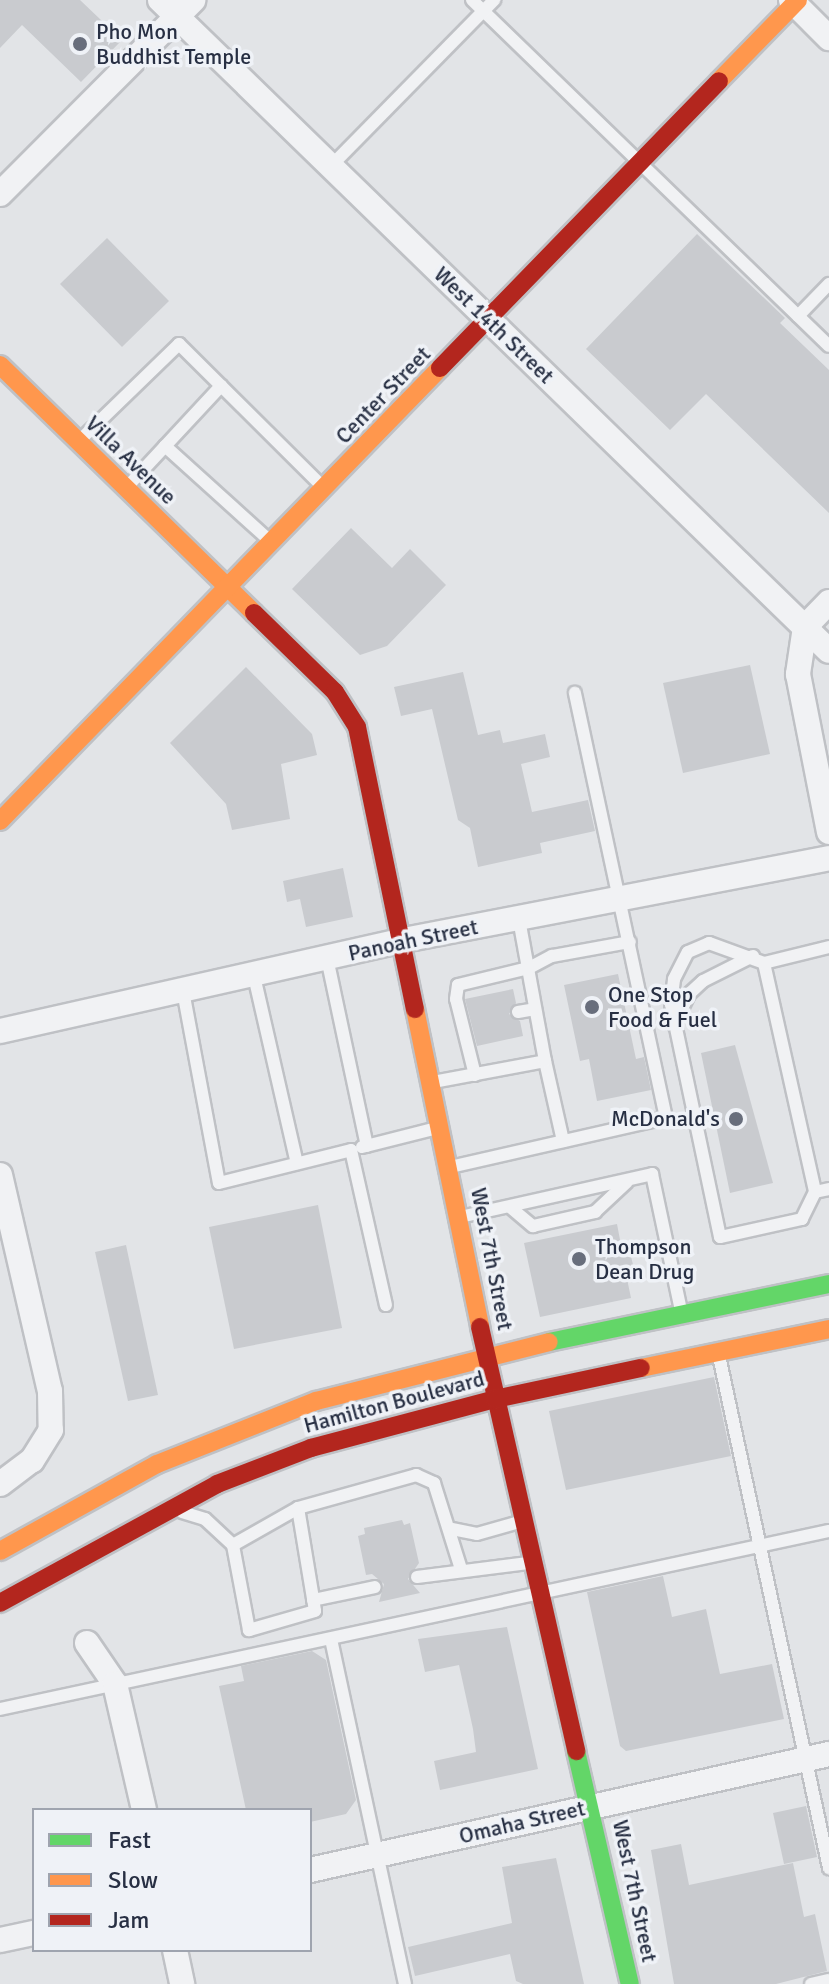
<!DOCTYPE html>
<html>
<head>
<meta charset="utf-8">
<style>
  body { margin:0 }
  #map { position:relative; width:829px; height:1984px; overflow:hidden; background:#e2e4e7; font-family:Signika,sans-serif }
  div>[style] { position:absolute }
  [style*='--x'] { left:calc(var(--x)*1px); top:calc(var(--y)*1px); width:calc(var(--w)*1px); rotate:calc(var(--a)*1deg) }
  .building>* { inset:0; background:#c9cbcf }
  .roads { filter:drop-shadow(2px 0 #bfc1c5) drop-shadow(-2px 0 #bfc1c5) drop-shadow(0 2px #bfc1c5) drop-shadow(0 -2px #bfc1c5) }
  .lane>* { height:12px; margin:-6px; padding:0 6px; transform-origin:6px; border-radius:6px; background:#f1f2f4 }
  .street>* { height:24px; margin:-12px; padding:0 12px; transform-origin:12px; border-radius:12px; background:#f1f2f4 }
  .fast>* { height:18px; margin:-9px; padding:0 9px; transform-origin:9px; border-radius:9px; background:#63d668 }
  .slow>* { height:18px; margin:-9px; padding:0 9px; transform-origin:9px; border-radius:9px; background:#ff974d }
  .jam>* { height:18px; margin:-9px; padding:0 9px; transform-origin:9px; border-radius:9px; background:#b3261e }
  .dots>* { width:22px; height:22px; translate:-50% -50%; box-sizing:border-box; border:4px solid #eff2f7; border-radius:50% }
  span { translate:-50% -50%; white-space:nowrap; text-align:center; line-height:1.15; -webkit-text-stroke:7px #eff2f7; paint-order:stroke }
  .poi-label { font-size:22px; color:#272f43 }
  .left { translate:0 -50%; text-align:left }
  .right { translate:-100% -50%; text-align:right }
  .street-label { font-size:22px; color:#272f43 }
  .legend { position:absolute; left:32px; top:1808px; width:280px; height:144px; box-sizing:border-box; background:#eff2f7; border:2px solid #9fa4af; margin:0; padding:10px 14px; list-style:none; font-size:24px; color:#272f43 }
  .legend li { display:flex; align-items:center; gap:16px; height:40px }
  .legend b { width:40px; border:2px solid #9fa4af }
</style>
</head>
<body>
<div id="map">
  <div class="building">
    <i style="clip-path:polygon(0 0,80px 0,122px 40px,81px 82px,22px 25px,0 48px)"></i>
    <i style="clip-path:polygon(697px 234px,785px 318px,780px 323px,829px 370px,829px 513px,706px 394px,670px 430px,586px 349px)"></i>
    <i style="clip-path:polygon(107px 238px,169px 301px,122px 347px,60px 284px)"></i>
    <i style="clip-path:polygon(351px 528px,392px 568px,410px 549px,446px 585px,387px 646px,360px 655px,292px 589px)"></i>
    <i style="clip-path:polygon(750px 665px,770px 754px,683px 773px,663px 683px)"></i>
    <i style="clip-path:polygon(246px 667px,312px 734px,317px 755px,281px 764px,290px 819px,232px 830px,226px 804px,170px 743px)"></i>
    <i style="clip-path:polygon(463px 672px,478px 735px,500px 730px,503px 743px,545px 734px,550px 757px,521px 764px,532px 812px,588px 800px,595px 831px,540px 843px,542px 853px,478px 867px,470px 828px,458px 820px,432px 709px,401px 716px,394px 687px)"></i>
    <i style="clip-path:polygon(343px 868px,353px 917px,306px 927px,300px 899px,287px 902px,283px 881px)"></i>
    <i style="clip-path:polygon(618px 974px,636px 1059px,644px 1057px,651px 1090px,597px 1101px,589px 1059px,580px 1061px,564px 985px)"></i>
    <i style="clip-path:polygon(513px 989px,516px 1003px,509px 1014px,520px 1021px,523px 1036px,477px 1046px,465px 999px)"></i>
    <i style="clip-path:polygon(735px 1045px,773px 1183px,730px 1193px,701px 1053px)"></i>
    <i style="clip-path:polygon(318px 1205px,342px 1328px,234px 1349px,209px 1227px)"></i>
    <i style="clip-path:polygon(617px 1224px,621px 1245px,628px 1244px,635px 1273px,626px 1274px,631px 1298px,540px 1317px,524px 1243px)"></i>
    <i style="clip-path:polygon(126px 1245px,158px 1395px,128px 1401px,95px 1252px)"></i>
    <i style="clip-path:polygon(714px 1377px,731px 1456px,566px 1490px,549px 1411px)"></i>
    <i style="clip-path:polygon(402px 1520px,404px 1525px,410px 1523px,419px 1563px,408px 1579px,420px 1593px,379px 1602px,384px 1584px,372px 1574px,366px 1575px,358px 1536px,365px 1534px,364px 1528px)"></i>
    <i style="clip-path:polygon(663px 1576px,672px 1617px,706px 1609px,720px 1674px,772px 1664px,784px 1719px,626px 1751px,620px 1746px,587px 1592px)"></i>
    <i style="clip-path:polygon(507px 1627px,538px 1769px,440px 1790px,434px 1761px,476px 1752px,473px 1729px,459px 1665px,425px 1672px,418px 1639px)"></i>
    <i style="clip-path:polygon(312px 1651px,326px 1660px,356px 1800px,346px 1814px,310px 1822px,310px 1810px,246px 1810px,219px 1686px,244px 1681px,241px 1666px)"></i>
    <i style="clip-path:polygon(806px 1806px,817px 1857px,784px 1864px,773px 1813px)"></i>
    <i style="clip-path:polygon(681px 1844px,689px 1885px,793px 1863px,804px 1917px,815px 1914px,827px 1971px,776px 1984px,674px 1984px,651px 1850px)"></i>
    <i style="clip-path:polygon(556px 1858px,584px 1984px,523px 1984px,516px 1981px,510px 1954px,415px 1976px,408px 1947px,512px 1923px,502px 1867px)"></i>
  </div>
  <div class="roads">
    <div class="lane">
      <i style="--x:472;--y:0;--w:497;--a:44.1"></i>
      <i style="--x:331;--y:166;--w:233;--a:-45.5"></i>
      <i style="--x:798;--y:316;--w:45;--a:-45.9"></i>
      <i style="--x:80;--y:440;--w:138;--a:-44.1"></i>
      <i style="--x:179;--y:344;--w:200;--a:44.8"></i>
      <i style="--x:165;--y:446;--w:140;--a:42.1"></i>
      <i style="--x:128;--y:486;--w:137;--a:-47.1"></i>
      <i style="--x:327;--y:958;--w:192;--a:78"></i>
      <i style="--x:764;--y:963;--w:235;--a:77.4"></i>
      <i style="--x:815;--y:1192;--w:14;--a:-12"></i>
      <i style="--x:254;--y:976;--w:192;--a:77.1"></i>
      <i style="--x:183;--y:991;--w:195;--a:79.4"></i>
      <i style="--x:219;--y:1183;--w:136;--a:-14"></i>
      <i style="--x:351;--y:1150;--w:159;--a:77.3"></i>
      <i style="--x:518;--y:1012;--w:17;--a:-10"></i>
      <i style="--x:674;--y:1025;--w:34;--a:-64"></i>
      <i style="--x:689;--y:994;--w:19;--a:-43"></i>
      <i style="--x:703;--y:981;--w:56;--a:-26.6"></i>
      <i style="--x:545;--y:1061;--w:82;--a:77.3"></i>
      <i style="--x:475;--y:1075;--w:78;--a:-104"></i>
      <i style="--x:456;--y:999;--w:14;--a:-82"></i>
      <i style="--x:458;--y:985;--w:73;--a:-13.5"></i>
      <i style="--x:529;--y:968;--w:26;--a:-28"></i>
      <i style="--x:552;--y:956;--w:79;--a:-10.2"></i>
      <i style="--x:433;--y:1082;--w:114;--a:-10.6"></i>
      <i style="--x:545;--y:1061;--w:144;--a:-100.4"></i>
      <i style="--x:362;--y:1147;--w:77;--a:-14.2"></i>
      <i style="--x:450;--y:1167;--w:221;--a:-12.8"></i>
      <i style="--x:666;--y:1118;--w:435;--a:-102.1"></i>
      <i style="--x:815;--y:1192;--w:30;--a:116"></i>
      <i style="--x:802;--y:1219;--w:84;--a:167.6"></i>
      <i style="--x:720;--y:1237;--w:238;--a:-101.9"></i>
      <i style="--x:671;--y:1004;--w:25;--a:-83"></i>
      <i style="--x:674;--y:979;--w:30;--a:-63"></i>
      <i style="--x:688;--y:952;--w:23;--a:-23"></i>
      <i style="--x:709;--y:943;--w:59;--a:20"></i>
      <i style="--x:764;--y:963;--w:67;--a:-13.8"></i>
      <i style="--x:510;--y:1207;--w:30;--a:40"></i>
      <i style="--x:533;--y:1226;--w:64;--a:-12.7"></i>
      <i style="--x:595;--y:1212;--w:44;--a:-43.2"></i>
      <i style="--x:460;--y:1217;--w:197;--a:-12.6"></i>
      <i style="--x:652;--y:1174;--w:140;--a:78"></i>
      <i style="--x:719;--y:1356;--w:524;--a:77.87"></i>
      <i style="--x:298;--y:1508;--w:104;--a:80.6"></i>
      <i style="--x:315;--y:1611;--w:69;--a:163.9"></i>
      <i style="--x:249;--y:1630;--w:86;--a:-100.7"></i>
      <i style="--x:233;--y:1545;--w:75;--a:-29.6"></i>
      <i style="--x:298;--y:1508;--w:123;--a:-15.6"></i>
      <i style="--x:416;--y:1475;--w:20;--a:24"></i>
      <i style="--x:434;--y:1483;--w:90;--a:72.6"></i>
      <i style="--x:182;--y:1512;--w:24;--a:17"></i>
      <i style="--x:205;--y:1519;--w:38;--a:43"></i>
      <i style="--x:452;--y:1529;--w:25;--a:11"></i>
      <i style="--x:477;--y:1534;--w:44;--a:-15.9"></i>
      <i style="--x:417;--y:1577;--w:112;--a:-7.2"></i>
      <i style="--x:313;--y:1600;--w:63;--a:-11.8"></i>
      <i style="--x:331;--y:1639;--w:353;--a:77.9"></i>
      <i style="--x:0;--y:1709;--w:848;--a:-12.12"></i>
      <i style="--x:811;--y:1984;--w:18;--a:-13"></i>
    </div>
    <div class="street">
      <i style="--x:160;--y:0;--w:933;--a:44.22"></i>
      <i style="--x:791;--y:0;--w:54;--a:45"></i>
      <i style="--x:0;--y:194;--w:274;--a:-45.1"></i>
      <i style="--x:829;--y:602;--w:35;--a:134"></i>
      <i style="--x:805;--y:627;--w:48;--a:98.5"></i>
      <i style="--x:798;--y:674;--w:161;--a:78.9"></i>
      <i style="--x:0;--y:1031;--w:414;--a:-12.7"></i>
      <i style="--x:404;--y:940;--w:433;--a:-10.9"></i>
      <i style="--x:0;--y:1175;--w:222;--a:77"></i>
      <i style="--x:50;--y:1391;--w:39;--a:89"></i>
      <i style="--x:51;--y:1430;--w:36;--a:122"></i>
      <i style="--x:32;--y:1460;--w:40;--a:143"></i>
      <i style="--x:87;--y:1643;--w:50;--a:55.7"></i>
      <i style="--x:115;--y:1684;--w:129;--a:77"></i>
      <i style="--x:310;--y:1870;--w:532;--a:-12.6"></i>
      <i style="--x:0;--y:1940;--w:35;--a:-12"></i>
      <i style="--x:175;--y:1950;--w:35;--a:78"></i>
    </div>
    <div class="fast">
      <i style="--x:549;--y:1342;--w:286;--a:-11.7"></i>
      <i style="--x:576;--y:1751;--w:239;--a:77"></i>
    </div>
    <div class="slow">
      <i style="--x:719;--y:81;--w:113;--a:-45.7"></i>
      <i style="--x:0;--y:365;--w:355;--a:44.3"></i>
      <i style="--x:0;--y:821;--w:632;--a:-45.83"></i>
      <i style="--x:415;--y:1009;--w:325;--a:78.4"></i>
      <i style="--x:641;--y:1368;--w:192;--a:-11.7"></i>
      <i style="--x:0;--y:1551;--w:179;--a:-29"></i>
      <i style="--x:157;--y:1464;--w:171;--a:-21.6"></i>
      <i style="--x:316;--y:1401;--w:240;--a:-14.2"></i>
    </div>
    <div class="jam">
      <i style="--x:440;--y:368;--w:400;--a:-45.8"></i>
      <i style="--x:254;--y:613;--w:113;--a:44.3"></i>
      <i style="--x:335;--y:692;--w:41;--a:57.8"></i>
      <i style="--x:357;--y:727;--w:288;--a:78.4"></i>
      <i style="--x:480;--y:1327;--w:435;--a:77.2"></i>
      <i style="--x:0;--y:1603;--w:247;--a:-28.7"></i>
      <i style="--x:217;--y:1484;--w:101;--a:-21"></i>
      <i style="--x:311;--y:1448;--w:190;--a:-14.9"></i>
      <i style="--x:495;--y:1399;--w:149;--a:-12"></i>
    </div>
  </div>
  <div class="dots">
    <i style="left:80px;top:44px;background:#686e7c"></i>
    <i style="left:592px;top:1007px;background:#686e7c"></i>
    <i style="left:736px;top:1119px;background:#686e7c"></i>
    <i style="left:579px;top:1259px;background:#686e7c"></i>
  </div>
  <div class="poi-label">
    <span class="left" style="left:96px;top:44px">Pho Mon<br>Buddhist Temple</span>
    <span class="left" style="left:608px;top:1007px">One Stop<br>Food &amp; Fuel</span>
    <span class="right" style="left:720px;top:1119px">McDonald's</span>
    <span class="left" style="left:595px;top:1259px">Thompson<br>Dean Drug</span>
  </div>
  <div class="street-label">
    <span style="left:494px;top:325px;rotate:44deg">West 14th Street</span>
    <span style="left:383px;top:395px;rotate:-46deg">Center Street</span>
    <span style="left:131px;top:460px;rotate:44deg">Villa Avenue</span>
    <span style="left:413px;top:940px;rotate:-12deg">Panoah Street</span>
    <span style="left:492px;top:1259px;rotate:79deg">West 7th Street</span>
    <span style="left:394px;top:1402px;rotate:-15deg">Hamilton Boulevard</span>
    <span style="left:522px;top:1822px;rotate:-13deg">Omaha Street</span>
    <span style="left:635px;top:1891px;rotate:78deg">West 7th Street</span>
  </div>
  <ul class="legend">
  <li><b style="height:10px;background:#63d668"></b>Fast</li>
  <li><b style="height:10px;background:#ff974d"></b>Slow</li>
  <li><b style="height:10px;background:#b3261e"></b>Jam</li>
  </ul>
</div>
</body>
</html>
